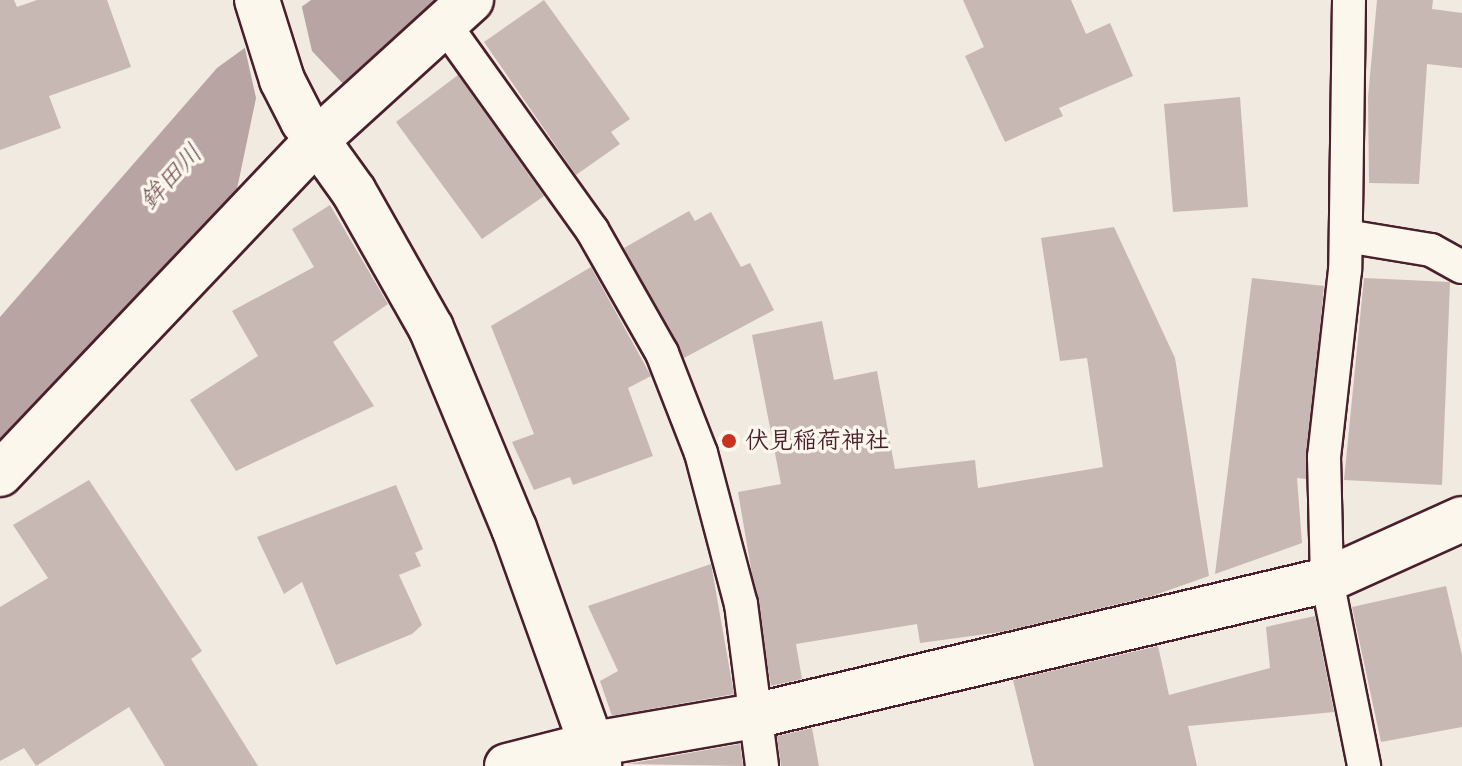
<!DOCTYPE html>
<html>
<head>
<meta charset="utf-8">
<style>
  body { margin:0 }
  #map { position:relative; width:1462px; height:766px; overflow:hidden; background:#f0eae0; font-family:Sriracha,"Klee One",sans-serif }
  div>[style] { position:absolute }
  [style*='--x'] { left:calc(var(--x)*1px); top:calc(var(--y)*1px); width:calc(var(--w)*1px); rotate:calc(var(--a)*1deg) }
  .water>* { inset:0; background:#b8a4a2 }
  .pier>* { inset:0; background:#f0eae0 }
  .building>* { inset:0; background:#c8b8b3 }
  .roads { filter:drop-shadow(2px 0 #4a1f2b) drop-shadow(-2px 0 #4a1f2b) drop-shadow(0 2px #4a1f2b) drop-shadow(0 -2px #4a1f2b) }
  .service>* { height:32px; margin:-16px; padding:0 16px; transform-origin:16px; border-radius:16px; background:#fbf7ec }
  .minor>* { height:44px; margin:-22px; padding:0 22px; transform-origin:22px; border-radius:22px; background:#fbf7ec }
  .dots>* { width:22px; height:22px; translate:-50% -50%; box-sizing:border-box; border:4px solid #fbf7ec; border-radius:50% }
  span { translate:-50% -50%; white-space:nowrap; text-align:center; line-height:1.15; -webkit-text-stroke:7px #fbf7ec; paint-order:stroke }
  .poi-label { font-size:24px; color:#4a1f2b; font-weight:700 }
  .left { translate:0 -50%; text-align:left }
  .water-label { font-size:26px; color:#704e55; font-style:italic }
</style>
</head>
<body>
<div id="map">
  <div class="water">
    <i style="clip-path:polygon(311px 0,448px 0,0 449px,0 317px,217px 68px)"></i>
  </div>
  <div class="pier">
    <i style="clip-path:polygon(301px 3px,312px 51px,347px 88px,237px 189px,256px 98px,244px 44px)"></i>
  </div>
  <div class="building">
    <i style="clip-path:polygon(0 0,14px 0,17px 7px,37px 0,107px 0,131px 67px,49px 96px,61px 128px,0 150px)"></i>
    <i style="clip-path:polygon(544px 0,630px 119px,611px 132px,620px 144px,576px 175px,484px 42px)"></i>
    <i style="clip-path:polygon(963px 0,1071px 0,1086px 34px,1110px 23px,1133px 76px,1059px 108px,1063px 116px,1005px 142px,965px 56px,984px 47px)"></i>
    <i style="clip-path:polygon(1377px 0,1433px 0,1432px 9px,1462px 13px,1462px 68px,1427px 64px,1419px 184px,1369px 183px,1368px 97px)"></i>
    <i style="clip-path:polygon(458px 75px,544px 196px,482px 239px,396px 122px)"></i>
    <i style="clip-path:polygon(1240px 97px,1248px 207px,1173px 212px,1164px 104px)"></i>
    <i style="clip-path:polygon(330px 205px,388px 304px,333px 342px,374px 406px,236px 471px,190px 400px,258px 356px,232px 311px,314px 267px,292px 229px)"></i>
    <i style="clip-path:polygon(689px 211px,695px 221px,711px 212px,741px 267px,750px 263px,774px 310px,684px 358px,624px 248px)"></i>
    <i style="clip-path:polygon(1114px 227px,1175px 358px,1209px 576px,1152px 596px,1001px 632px,920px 643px,917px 624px,796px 644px,802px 679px,771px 686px,738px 492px,781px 484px,752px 335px,822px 321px,834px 380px,877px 371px,895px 469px,975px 460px,978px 488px,1103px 467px,1087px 358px,1060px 361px,1041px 238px)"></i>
    <i style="clip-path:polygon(591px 267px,651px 376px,628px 388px,653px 456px,573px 485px,570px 477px,534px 490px,512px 442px,534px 434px,491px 326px)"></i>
    <i style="clip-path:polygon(1252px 278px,1324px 286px,1306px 479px,1297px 478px,1302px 543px,1215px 574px)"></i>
    <i style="clip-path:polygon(1364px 278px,1450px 282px,1442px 485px,1344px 480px)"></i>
    <i style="clip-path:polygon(89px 480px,202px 651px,191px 659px,258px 766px,165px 766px,129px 707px,36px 766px,24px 748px,0 761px,0 607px,48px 578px,13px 525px)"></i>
    <i style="clip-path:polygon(396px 485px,423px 549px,415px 553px,421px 566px,399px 575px,422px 625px,412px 634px,336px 665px,302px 582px,284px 594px,257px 537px)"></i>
    <i style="clip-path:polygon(711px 564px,734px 694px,612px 716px,600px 681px,618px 671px,588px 606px)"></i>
    <i style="clip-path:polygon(1446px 586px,1462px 655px,1462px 727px,1381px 742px,1352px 607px)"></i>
    <i style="clip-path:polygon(1315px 616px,1334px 712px,1188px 726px,1197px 766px,1034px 766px,1013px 680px,1158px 646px,1169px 695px,1270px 668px,1266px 627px)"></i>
    <i style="clip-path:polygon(812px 728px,819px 766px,781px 766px,777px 736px)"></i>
    <i style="clip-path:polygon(740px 744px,743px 766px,627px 764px)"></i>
  </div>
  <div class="roads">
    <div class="service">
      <i style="--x:1349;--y:0;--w:270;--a:90.8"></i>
      <i style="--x:1345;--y:270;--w:188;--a:96.4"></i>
      <i style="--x:1324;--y:457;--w:123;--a:88.6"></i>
      <i style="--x:1327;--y:580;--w:190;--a:78.7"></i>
      <i style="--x:443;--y:22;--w:256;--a:54.4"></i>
      <i style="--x:592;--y:230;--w:142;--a:60.4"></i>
      <i style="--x:662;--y:353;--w:107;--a:68.7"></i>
      <i style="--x:701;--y:453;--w:156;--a:75.2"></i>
      <i style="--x:741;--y:604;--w:163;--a:82.6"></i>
      <i style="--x:1346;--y:236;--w:86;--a:9.4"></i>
      <i style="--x:1431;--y:250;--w:35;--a:29"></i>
    </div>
    <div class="minor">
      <i style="--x:257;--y:0;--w:84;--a:72.6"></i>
      <i style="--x:282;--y:80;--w:46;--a:62.9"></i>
      <i style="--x:303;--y:121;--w:87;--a:54.3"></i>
      <i style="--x:354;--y:192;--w:156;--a:60.5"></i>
      <i style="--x:431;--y:328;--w:217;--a:67.5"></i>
      <i style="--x:514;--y:528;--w:253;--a:70.3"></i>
      <i style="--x:0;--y:474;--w:462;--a:-46.5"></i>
      <i style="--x:318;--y:139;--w:207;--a:-42.3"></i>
      <i style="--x:507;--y:766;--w:90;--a:-14.2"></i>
      <i style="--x:594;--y:744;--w:162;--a:-9.9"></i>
      <i style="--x:754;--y:716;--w:589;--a:-13.35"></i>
      <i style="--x:1327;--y:580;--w:148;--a:-24.3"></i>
    </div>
  </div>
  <div class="dots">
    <i style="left:729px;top:441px;background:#c8321e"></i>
  </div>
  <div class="poi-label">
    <span class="left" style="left:745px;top:441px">伏見稲荷神社</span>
  </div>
  <div class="water-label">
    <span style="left:171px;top:177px;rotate:-47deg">鉾田川</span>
  </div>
</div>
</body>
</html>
